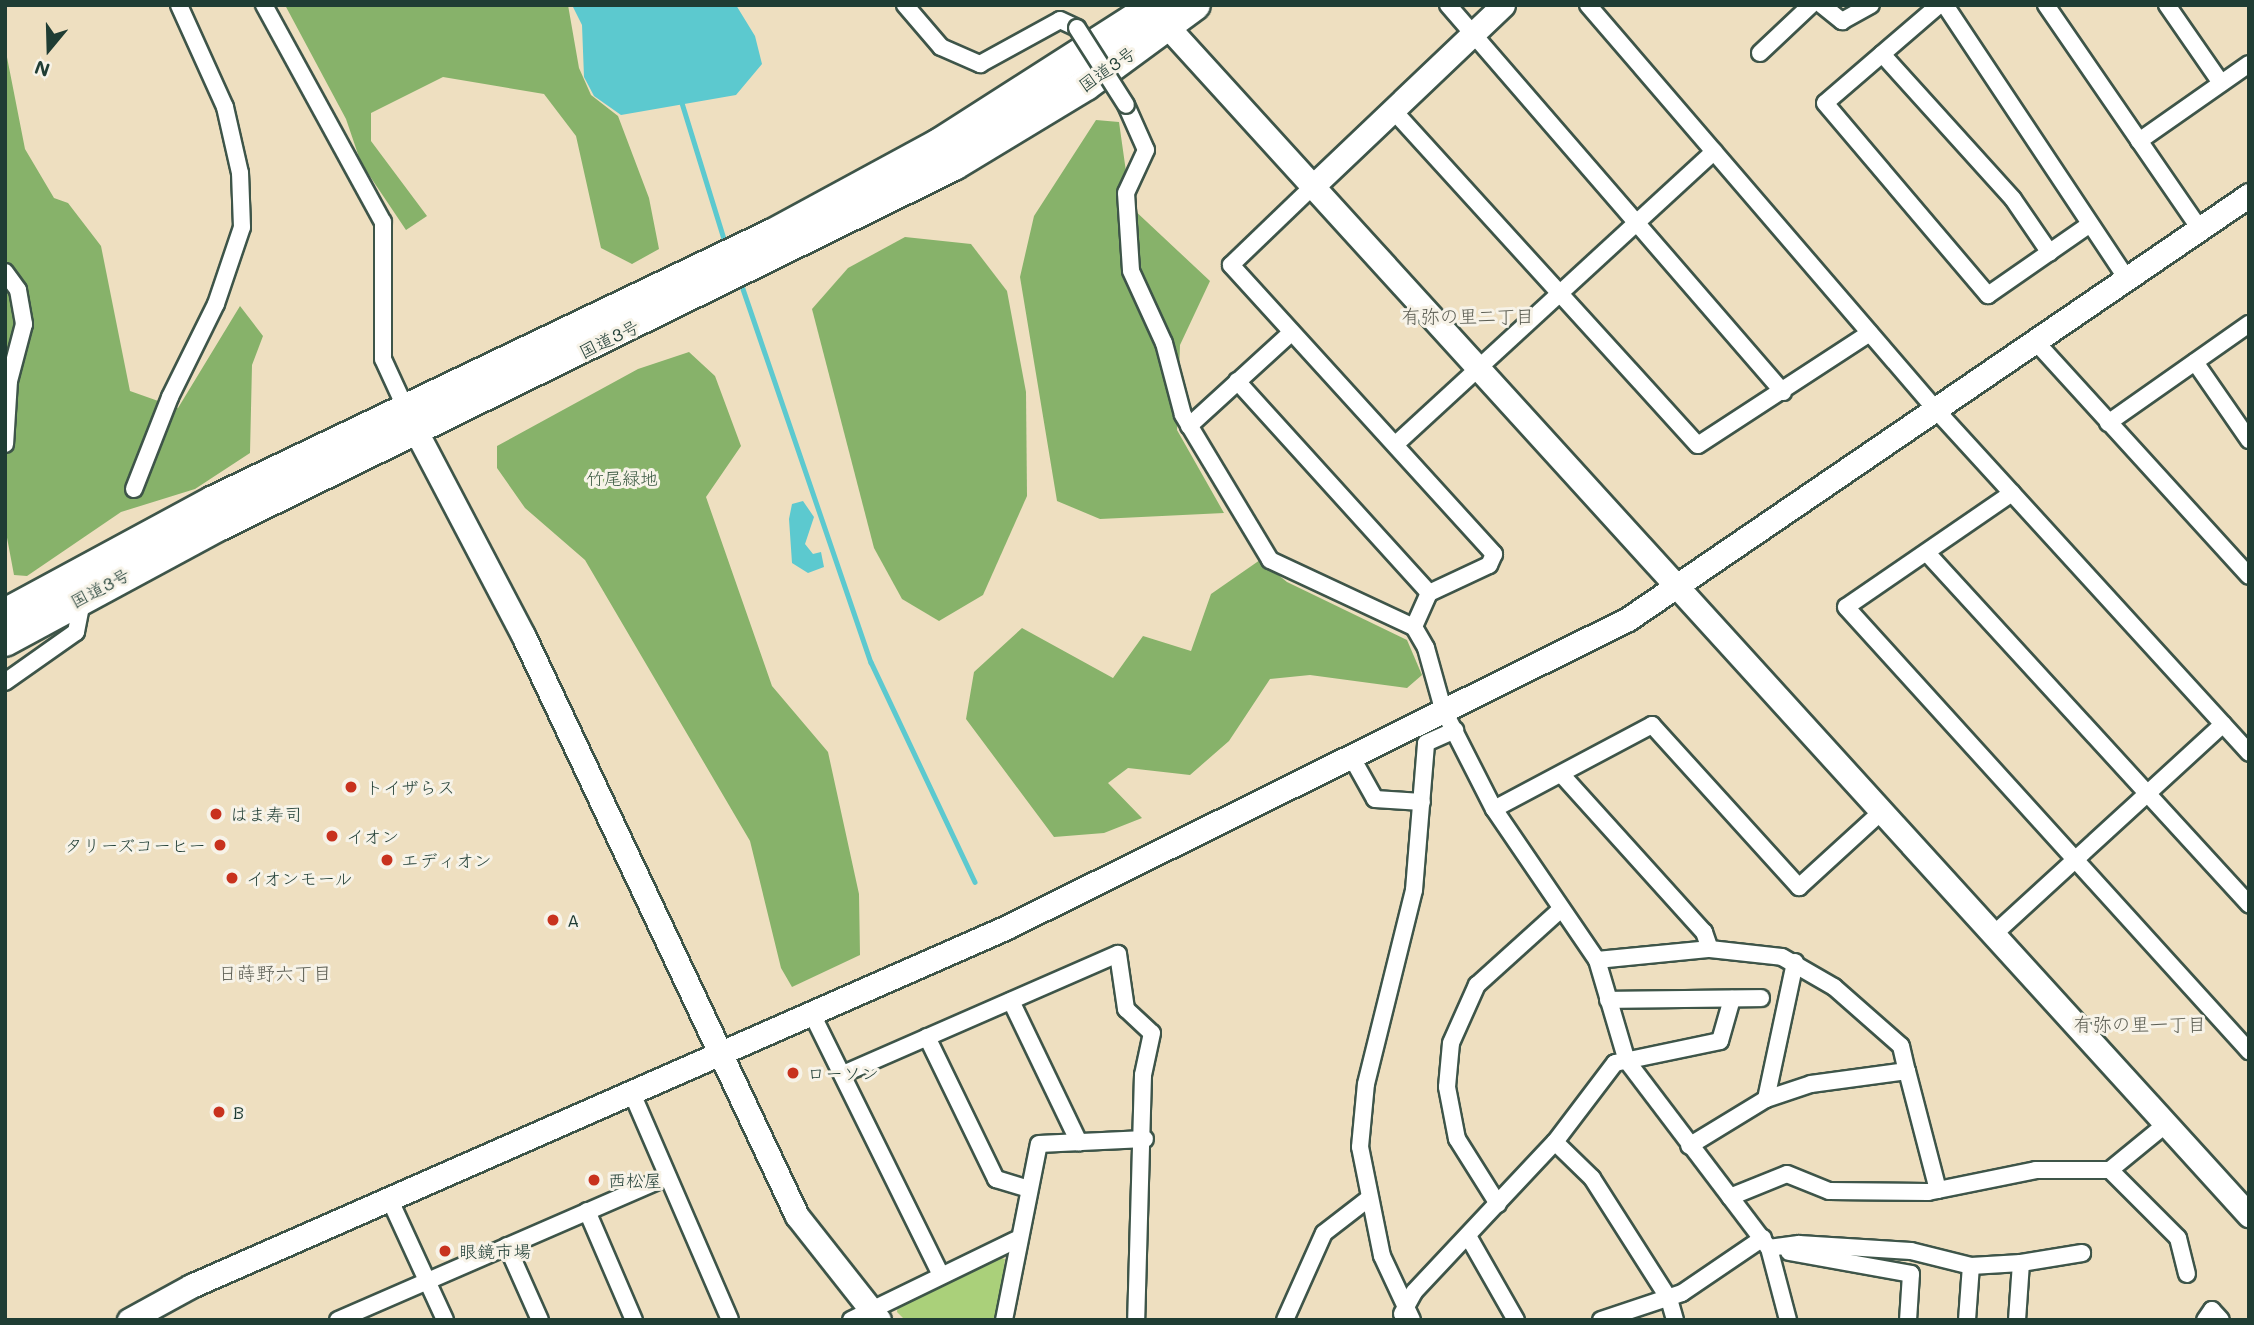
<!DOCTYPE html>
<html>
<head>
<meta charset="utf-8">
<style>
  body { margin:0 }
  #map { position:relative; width:2254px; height:1325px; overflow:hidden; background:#eedfc0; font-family:Mali,"Klee One",sans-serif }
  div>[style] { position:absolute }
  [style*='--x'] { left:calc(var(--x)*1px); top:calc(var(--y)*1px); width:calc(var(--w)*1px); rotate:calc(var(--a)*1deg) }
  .green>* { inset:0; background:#aad07a }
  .forest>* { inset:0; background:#87b26a }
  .water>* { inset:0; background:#5cc9cf }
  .stream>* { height:4.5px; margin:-2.25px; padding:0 2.25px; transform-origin:2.25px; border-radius:2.25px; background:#5cc9cf }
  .roads { filter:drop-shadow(2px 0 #3e5549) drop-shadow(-2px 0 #3e5549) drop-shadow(0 2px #3e5549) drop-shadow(0 -2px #3e5549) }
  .street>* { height:16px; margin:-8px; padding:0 8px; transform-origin:8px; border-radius:8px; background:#fff }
  .secondary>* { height:23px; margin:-11.5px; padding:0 11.5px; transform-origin:11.5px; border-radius:11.5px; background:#fff }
  .highway>* { height:30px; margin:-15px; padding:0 15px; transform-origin:15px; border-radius:15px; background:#fff }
  .bridges { filter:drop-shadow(2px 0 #3e5549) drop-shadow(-2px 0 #3e5549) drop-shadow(0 2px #3e5549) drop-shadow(0 -2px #3e5549) }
  .street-bridge>* { height:16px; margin:-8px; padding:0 8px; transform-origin:8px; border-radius:8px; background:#fff }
  .dots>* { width:19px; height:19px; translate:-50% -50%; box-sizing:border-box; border:4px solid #f7f3e8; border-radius:50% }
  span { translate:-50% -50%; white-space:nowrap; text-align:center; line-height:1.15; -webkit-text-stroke:6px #f7f3e8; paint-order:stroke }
  .street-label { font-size:18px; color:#1f3d34 }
  .park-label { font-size:18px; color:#3b5a42 }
  .poi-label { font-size:18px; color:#1f3d34 }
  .left { translate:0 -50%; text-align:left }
  .right { translate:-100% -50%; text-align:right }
  .neighbourhood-label { font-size:19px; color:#5c5e53 }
  .frame { position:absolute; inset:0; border:7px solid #1f3d34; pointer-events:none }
  .north { position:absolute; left:14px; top:14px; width:70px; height:70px; -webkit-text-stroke:5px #f7f3e8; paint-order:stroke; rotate:199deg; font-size:19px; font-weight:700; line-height:28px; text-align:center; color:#1f3d34 }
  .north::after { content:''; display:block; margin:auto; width:24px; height:32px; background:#1f3d34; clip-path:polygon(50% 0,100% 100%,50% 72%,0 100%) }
</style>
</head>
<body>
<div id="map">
  <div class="green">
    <i style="clip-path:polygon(998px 1257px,1005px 1259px,998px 1320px,905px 1320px,897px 1312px,898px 1303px)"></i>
  </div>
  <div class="forest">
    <i style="clip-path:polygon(285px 5px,568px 5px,579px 68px,591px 95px,618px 116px,649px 198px,659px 249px,632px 264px,601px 248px,576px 136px,544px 94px,443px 77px,371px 113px,371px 141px,427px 216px,406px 230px,361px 163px,346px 119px)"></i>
    <i style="clip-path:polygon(5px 47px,25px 149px,54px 198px,68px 203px,101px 246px,130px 391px,178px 408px,240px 306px,263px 336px,252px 365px,250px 453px,195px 489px,121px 512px,27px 576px,14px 575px,5px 527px)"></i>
    <i style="clip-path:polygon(1096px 120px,1119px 122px,1131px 207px,1210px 281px,1180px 345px,1177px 430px,1224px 513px,1100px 519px,1057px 501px,1020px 277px,1034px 216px)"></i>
    <i style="clip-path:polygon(905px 237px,971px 244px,1007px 291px,1026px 392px,1027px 496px,983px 595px,939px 621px,902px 599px,874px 548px,812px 309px,848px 268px)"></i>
    <i style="clip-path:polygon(689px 352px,715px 376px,741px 446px,706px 497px,772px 686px,828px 752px,859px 894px,860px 955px,792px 987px,781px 968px,750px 841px,585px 560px,525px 508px,497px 468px,497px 446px,638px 369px)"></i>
    <i style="clip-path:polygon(1260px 560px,1287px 582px,1407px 640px,1422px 675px,1407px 688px,1310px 675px,1270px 679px,1229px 741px,1190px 775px,1128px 768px,1108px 783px,1142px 818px,1104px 833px,1054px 837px,966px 719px,974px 672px,1022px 628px,1113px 678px,1143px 636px,1191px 651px,1211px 594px)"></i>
  </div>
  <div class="water">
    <i style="clip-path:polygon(572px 5px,736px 5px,755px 36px,762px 64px,736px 95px,621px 115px,594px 96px,584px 77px,582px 25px)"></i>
    <i style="clip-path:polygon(803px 501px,814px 517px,805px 544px,813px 554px,821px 552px,824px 567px,808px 573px,792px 563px,789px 519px,792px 504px)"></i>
  </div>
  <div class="stream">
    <i style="--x:682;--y:103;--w:149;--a:72.8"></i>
    <i style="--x:741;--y:283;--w:401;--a:71.1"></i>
    <i style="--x:871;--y:662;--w:243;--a:64.7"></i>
  </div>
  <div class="roads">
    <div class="street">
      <i style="--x:264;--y:5;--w:247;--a:61.3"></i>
      <i style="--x:383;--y:222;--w:137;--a:90"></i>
      <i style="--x:383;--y:359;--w:55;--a:65.3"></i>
      <i style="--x:905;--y:5;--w:55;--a:49.4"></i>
      <i style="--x:941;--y:47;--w:43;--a:23.6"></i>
      <i style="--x:980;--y:64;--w:91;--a:-28.8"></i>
      <i style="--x:1060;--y:20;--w:19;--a:25"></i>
      <i style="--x:1448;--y:5;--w:512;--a:49.12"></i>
      <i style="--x:1588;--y:5;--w:535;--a:49.32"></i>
      <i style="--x:1937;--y:411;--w:463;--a:47.6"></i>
      <i style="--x:1822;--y:5;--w:26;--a:39"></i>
      <i style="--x:1842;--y:21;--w:33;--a:-29"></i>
      <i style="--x:1939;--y:5;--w:150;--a:139.3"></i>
      <i style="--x:1825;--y:103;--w:252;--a:49.7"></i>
      <i style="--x:1988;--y:295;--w:124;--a:-34.8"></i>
      <i style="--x:1945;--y:5;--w:329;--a:56.4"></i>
      <i style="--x:2046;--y:5;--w:272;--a:55.5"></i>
      <i style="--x:2167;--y:5;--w:95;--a:55.3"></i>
      <i style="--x:1760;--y:53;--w:70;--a:-43.3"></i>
      <i style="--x:1882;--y:54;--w:195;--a:47.9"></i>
      <i style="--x:2013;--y:199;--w:65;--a:55.6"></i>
      <i style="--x:1126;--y:105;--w:49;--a:66"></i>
      <i style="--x:1146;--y:150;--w:47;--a:114.9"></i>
      <i style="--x:1126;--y:193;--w:78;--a:86.3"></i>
      <i style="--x:1131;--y:271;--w:79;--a:65.4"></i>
      <i style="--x:1164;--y:343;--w:74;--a:75.2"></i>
      <i style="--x:1183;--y:415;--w:169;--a:59"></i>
      <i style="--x:1270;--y:560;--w:159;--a:25"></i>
      <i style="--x:1414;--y:627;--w:24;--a:60"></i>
      <i style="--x:1426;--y:648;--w:63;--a:74.4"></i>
      <i style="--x:1443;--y:709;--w:112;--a:63"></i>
      <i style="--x:1494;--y:809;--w:183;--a:55.7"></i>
      <i style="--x:1597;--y:960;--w:105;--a:73.5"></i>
      <i style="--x:1627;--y:1061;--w:235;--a:52.8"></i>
      <i style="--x:1769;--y:1248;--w:74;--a:75.2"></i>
      <i style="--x:1392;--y:109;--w:454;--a:47.7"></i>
      <i style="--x:1698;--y:445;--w:205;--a:-33.1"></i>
      <i style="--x:2139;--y:141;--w:134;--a:-35"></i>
      <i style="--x:1311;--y:188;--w:111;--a:136.1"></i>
      <i style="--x:1231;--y:265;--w:391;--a:47.7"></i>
      <i style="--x:1494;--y:554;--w:12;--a:114"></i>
      <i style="--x:1489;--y:565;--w:66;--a:155"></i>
      <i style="--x:1429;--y:593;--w:37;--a:114"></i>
      <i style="--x:5;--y:272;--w:22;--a:54"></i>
      <i style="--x:18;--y:290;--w:35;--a:80"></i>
      <i style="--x:24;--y:324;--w:59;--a:104.7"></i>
      <i style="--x:9;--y:381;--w:63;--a:93.6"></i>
      <i style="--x:2036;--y:342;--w:316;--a:47.7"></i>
      <i style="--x:2195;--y:362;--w:95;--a:55.3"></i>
      <i style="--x:1237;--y:381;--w:286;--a:47.8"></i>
      <i style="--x:2108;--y:423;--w:172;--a:-35.1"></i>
      <i style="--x:1189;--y:426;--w:139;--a:-42.4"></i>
      <i style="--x:1396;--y:444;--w:432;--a:-42.6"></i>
      <i style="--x:134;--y:489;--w:99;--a:-68.6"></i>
      <i style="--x:170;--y:397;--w:104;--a:-63.7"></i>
      <i style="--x:216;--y:304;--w:81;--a:-71.3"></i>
      <i style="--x:242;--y:227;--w:54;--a:-92.1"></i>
      <i style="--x:240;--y:173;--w:68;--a:-102.8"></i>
      <i style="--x:225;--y:107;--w:112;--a:-114.3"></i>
      <i style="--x:2012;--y:493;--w:201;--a:145.5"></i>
      <i style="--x:1846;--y:607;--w:600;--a:47.77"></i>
      <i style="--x:1927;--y:553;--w:477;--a:47.5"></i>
      <i style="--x:5;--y:682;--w:87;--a:-35.2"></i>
      <i style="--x:76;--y:632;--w:37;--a:-79"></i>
      <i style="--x:1351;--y:756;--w:49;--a:60.8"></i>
      <i style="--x:1375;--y:799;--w:47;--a:3.7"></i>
      <i style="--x:1562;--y:775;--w:212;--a:47.9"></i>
      <i style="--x:1704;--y:932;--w:18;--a:71"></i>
      <i style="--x:1494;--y:809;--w:179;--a:-28"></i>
      <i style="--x:1652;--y:725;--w:219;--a:47.8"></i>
      <i style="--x:1799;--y:887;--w:111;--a:-42.4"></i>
      <i style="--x:1993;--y:935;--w:312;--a:-42.5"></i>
      <i style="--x:1597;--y:960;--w:114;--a:-5.6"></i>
      <i style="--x:1710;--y:949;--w:72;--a:6.3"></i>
      <i style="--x:1782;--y:957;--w:60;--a:30"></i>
      <i style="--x:1834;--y:987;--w:89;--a:41.4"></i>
      <i style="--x:1901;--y:1046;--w:26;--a:77"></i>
      <i style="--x:1907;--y:1071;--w:97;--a:172.3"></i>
      <i style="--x:1811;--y:1084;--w:47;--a:161.6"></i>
      <i style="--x:1766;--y:1099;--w:90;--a:148.6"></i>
      <i style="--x:1608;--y:1000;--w:153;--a:-0.7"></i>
      <i style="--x:1011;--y:1001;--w:157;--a:64.3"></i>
      <i style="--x:811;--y:1012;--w:293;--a:63.7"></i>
      <i style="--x:927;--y:1037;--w:158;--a:64.1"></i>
      <i style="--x:996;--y:1179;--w:34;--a:17"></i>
      <i style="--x:1907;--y:1071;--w:123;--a:75.4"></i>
      <i style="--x:843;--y:1074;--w:300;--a:-23.6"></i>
      <i style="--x:1118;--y:954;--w:56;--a:81.7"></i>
      <i style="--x:1126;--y:1009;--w:35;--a:43"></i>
      <i style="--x:1152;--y:1033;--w:43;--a:102.1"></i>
      <i style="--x:1143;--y:1075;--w:245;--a:91.6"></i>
      <i style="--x:631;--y:1091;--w:249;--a:66.6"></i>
      <i style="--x:1766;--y:1099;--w:140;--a:-78"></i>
      <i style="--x:1555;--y:1142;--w:52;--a:44.2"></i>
      <i style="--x:1592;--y:1178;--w:143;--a:57.5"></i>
      <i style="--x:1669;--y:1299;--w:22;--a:74"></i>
      <i style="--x:2110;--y:1170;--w:96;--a:45"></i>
      <i style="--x:2178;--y:1238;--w:37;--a:76"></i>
      <i style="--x:1730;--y:1197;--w:61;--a:-22"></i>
      <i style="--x:1787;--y:1174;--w:45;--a:22"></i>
      <i style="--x:1829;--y:1191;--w:99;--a:0.6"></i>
      <i style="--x:1928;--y:1192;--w:110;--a:-11.5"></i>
      <i style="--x:2036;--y:1170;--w:74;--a:0"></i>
      <i style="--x:2110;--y:1170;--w:71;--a:-39.3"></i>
      <i style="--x:389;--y:1198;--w:134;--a:65.3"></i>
      <i style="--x:1498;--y:1204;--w:77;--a:-122.2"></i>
      <i style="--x:1457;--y:1139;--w:53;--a:-100.9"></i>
      <i style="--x:1447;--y:1087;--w:44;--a:-84.8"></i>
      <i style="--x:1451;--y:1043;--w:64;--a:-65.9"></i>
      <i style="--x:1477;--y:985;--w:110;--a:-42.1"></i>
      <i style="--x:587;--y:1211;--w:119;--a:66.7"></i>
      <i style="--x:1468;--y:1236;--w:97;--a:60.3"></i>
      <i style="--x:507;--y:1246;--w:81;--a:66"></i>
      <i style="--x:1769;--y:1248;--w:30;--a:-8"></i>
      <i style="--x:1799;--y:1244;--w:112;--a:3.6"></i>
      <i style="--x:1911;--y:1251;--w:62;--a:14"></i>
      <i style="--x:1971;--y:1266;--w:50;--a:-3.4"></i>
      <i style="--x:2021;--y:1263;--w:57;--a:94"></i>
      <i style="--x:1789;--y:1252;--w:124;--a:10.2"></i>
      <i style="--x:1911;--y:1274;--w:46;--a:93.7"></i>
      <i style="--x:2021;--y:1263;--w:62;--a:-9.3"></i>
      <i style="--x:1402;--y:1314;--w:25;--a:-61"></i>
      <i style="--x:1414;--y:1292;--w:206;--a:-46.8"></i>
      <i style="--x:1555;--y:1142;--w:99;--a:-52.8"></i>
      <i style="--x:1615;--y:1063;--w:107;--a:-11.8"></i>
      <i style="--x:1720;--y:1041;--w:44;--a:-74.1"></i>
      <i style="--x:338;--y:1320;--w:359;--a:-23.5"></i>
      <i style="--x:851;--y:1320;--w:183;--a:-25.9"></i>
      <i style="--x:1004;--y:1320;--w:179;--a:-78.8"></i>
      <i style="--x:1039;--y:1144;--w:106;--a:-2.7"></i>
      <i style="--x:1285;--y:1320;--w:95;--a:-65.9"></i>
      <i style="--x:1324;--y:1233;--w:56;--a:-37.7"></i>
      <i style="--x:1412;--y:1320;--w:71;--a:-115.1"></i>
      <i style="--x:1382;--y:1256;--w:111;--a:-101.4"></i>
      <i style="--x:1360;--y:1147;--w:63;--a:-84.6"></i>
      <i style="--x:1366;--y:1084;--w:200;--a:-76.1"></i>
      <i style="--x:1414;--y:890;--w:147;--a:-85.3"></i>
      <i style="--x:1426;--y:743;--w:32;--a:-24"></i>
      <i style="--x:1601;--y:1320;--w:85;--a:-18.4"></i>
      <i style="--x:1682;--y:1293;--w:98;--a:-34.2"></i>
      <i style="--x:1967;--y:1320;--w:54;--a:-85.8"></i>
      <i style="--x:2205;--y:1320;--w:12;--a:-55"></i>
      <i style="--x:2212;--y:1310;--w:13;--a:48"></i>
    </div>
    <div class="secondary">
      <i style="--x:1156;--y:14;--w:1624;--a:47.7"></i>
      <i style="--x:1311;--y:188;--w:265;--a:-43.6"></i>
      <i style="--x:408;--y:416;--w:247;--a:62.3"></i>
      <i style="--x:523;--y:635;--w:642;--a:64.75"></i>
      <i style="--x:797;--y:1216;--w:132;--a:51.7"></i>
      <i style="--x:129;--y:1320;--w:71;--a:-28.7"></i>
      <i style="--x:191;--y:1286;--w:889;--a:-23.74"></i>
      <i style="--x:1005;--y:928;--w:695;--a:-26.38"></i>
      <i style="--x:1628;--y:619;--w:752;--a:-34.32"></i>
    </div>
    <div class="highway">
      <i style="--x:5;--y:614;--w:238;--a:-28.4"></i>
      <i style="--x:214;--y:501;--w:622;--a:-25.53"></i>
      <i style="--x:775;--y:233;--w:187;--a:-28.5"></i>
      <i style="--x:939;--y:144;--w:258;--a:-32.6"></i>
      <i style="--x:5;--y:641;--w:242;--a:-28.4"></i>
      <i style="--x:218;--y:526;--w:820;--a:-26.13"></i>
      <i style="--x:954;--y:165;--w:154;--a:-31.2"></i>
      <i style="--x:1086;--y:85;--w:135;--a:-36.3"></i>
    </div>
  </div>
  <div class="bridges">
    <div class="street-bridge">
      <i style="--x:1077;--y:28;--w:91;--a:57.5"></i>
    </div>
  </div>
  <div class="dots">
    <i style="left:351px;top:787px;background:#c8321e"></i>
    <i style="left:216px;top:814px;background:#c8321e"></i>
    <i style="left:332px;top:836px;background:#c8321e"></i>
    <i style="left:220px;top:845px;background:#c8321e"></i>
    <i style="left:387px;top:860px;background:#c8321e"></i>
    <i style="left:232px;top:878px;background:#c8321e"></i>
    <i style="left:553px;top:920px;background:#c8321e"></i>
    <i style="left:793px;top:1073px;background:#c8321e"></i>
    <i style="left:219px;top:1112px;background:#c8321e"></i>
    <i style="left:594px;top:1180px;background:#c8321e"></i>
    <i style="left:445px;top:1251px;background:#c8321e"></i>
  </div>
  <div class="street-label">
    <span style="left:1107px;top:69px;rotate:-35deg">国道3号</span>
    <span style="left:609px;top:339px;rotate:-26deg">国道3号</span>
    <span style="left:100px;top:588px;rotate:-28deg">国道3号</span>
  </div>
  <div class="park-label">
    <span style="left:622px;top:478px">竹尾緑地</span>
  </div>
  <div class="poi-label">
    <span class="left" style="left:365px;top:787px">トイザらス</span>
    <span class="left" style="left:230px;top:814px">はま寿司</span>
    <span class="left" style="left:346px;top:836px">イオン</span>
    <span class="right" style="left:206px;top:845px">タリーズコーヒー</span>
    <span class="left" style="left:401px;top:860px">エディオン</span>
    <span class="left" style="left:246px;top:878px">イオンモール</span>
    <span class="left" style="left:567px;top:920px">A</span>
    <span class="left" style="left:807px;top:1073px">ローソン</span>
    <span class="left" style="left:233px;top:1112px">B</span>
    <span class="left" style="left:608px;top:1180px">西松屋</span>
    <span class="left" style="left:459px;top:1251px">眼鏡市場</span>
  </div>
  <div class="neighbourhood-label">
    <span style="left:1468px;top:316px">有弥の里二丁目</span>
    <span style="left:275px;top:973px">日蒔野六丁目</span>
    <span style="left:2140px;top:1024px">有弥の里一丁目</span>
  </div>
  <div class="frame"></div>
  <div class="north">N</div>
</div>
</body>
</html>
